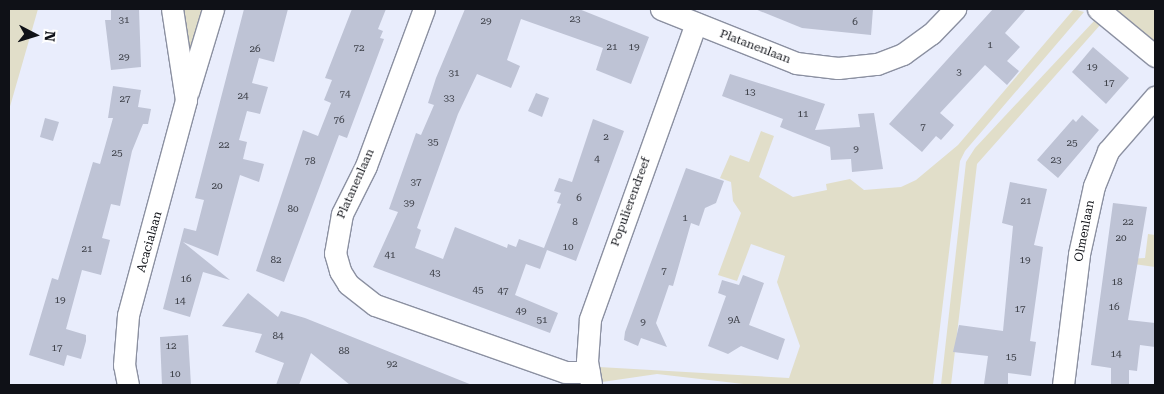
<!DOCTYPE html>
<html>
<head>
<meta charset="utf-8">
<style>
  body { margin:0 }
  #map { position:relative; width:1164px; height:394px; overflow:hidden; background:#e9edfc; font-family:"Roboto Serif",serif }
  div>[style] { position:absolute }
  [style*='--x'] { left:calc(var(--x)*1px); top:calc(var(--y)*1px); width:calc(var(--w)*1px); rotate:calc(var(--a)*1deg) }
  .green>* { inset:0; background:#e1dec9 }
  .building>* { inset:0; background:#bec3d5 }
  .roads { filter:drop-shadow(1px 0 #8b90a1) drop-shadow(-1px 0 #8b90a1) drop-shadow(0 1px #8b90a1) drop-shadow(0 -1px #8b90a1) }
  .minor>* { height:21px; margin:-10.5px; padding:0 10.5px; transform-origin:10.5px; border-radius:10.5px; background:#fff }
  span { translate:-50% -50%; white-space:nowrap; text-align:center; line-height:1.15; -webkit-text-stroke:4.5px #fff; paint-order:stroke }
  .number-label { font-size:10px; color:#3b3e46 }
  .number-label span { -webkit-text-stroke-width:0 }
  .street-label { font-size:12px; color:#0f1117 }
  .frame { position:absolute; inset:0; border:10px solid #0f1117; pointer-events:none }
  .north { position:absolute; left:10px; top:10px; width:50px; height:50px; -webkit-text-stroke:4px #fff; paint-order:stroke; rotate:95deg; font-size:14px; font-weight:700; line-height:20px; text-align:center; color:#0f1117 }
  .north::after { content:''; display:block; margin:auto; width:18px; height:22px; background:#0f1117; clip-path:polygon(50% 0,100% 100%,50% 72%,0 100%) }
</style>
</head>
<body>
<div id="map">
  <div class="green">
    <i style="clip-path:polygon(9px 9px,38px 9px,9px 110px)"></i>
    <i style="clip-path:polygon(178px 9px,208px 9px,195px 50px,185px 49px)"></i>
    <i style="clip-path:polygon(1074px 9px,1084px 12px,965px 151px,960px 161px,933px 385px,752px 385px,657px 374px,602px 382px,599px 367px,789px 378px,800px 346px,777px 282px,785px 256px,751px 244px,737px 281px,718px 275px,741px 213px,733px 201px,731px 182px,720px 178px,730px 155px,749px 162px,761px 131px,774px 136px,759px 177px,793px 197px,827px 190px,826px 184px,850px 179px,864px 190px,901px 187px,916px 180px,958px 145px)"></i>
    <i style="clip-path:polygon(1112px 9px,1155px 9px,1155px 42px,1151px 41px)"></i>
    <i style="clip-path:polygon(1094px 21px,1101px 24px,977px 164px,951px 385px,941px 385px,966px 162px,975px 148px)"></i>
    <i style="clip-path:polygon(1148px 234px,1155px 235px,1155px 267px,1106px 260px,1145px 258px)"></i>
  </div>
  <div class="building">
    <i style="clip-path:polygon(111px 9px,139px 9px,141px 67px,111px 70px,105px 20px,111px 20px)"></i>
    <i style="clip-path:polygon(244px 9px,288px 9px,274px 62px,259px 58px,252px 83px,268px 87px,260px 114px,247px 111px,239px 140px,247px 142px,243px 159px,264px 164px,259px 182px,240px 175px,218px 256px,183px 242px,230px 280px,203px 272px,190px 317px,163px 309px,184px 228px,196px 231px,204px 200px,195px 198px)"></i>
    <i style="clip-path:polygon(352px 9px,386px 9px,378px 29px,383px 31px,380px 38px,384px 39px,347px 138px,339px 135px,284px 282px,256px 271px,303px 130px,318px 136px,331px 103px,324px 100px,332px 80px,325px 78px)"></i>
    <i style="clip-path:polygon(465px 9px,579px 9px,649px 37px,631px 84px,596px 70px,603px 48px,521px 19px,507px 60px,520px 66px,511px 88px,477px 74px,458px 114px,417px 228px,421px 230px,415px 248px,443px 259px,455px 227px,507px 248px,508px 244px,516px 247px,519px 239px,544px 248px,561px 204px,557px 203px,561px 193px,554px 191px,559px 178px,572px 182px,593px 119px,624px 131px,576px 261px,547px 250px,540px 269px,526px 264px,515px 295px,558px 313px,550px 333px,373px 267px,398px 212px,389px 209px,416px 133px,421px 135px,434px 105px,428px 103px,436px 78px)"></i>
    <i style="clip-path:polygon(755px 9px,873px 9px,871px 35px,802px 28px)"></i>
    <i style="clip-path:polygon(993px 9px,1026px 9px,1005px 33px,1020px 47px,1007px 61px,1019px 71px,1007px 85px,985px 65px,940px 113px,954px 125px,950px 130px,941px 140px,936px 136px,922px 152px,889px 124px)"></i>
    <i style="clip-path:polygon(1093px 47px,1129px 78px,1106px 104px,1072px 72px)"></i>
    <i style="clip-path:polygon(730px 74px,825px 104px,815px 130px,860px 127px,858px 114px,874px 113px,883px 169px,852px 172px,851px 159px,831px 160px,830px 147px,780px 127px,783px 119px,722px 96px)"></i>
    <i style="clip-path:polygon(113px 86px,141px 90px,138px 107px,151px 109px,148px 124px,143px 124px,132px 151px,120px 206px,111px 204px,102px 238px,110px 240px,101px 275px,82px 270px,66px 329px,86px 335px,86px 341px,81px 359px,67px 355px,64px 366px,29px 355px,52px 278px,58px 280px,93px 162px,100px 164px,113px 118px,108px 118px)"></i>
    <i style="clip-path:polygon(536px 93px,549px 98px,542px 117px,528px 111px)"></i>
    <i style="clip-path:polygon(1082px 115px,1099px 130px,1058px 178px,1037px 160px,1073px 119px,1076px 122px)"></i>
    <i style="clip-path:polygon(45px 118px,59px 122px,53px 141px,40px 137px)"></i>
    <i style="clip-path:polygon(686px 168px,724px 181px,716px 203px,705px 208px,699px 226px,691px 223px,673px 286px,669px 285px,656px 323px,667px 347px,641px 338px,638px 346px,624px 340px,625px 332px)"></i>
    <i style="clip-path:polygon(1010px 182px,1047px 189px,1034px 245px,1043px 247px,1030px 341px,1036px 342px,1031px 376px,1008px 373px,1008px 385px,993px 385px,984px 384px,988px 356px,953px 352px,959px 325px,1003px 331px,1013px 226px,1002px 223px)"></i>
    <i style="clip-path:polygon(1113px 203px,1147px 207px,1128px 320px,1155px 323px,1155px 347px,1140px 345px,1137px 371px,1129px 370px,1129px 385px,1111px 385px,1111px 368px,1091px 365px)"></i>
    <i style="clip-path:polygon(743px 275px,764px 283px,749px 325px,785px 339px,778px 360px,741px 346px,728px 354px,708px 346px,726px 296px,718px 293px,722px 280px,739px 285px)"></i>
    <i style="clip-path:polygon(248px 293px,278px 317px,281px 311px,305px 318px,472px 385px,350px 385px,311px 353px,299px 385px,276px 385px,284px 363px,255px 352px,262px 334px,222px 326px)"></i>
    <i style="clip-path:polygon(188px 335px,191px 385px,162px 385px,160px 337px)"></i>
  </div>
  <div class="roads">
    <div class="minor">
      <i style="--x:424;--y:9;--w:167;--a:110.3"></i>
      <i style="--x:366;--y:166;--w:54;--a:116.6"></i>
      <i style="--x:342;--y:214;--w:40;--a:100"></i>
      <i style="--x:335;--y:253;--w:19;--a:74"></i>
      <i style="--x:340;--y:271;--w:15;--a:58"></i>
      <i style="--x:348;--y:284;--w:34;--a:38"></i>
      <i style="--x:375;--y:305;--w:201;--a:19.4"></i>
      <i style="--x:565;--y:372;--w:24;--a:0"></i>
      <i style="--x:661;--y:9;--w:145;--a:21.8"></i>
      <i style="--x:796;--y:63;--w:42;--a:6.8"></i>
      <i style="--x:838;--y:68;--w:39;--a:-6"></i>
      <i style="--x:877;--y:64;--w:28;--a:-21"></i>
      <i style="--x:903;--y:54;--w:34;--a:-36"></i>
      <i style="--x:931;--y:34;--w:35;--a:-46"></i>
      <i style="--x:1098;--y:9;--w:74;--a:39.5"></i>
      <i style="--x:188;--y:92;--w:87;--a:-73.2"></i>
      <i style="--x:591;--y:384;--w:23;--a:-100"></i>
      <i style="--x:587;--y:361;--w:42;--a:-85.9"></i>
      <i style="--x:590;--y:319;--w:314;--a:-70.3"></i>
      <i style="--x:128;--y:385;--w:20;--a:-101"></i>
      <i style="--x:124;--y:365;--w:50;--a:-85.4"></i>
      <i style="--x:128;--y:315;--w:223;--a:-74.9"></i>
      <i style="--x:186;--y:100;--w:92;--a:-98.7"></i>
      <i style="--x:1063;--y:385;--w:132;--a:-83"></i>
      <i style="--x:1079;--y:254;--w:70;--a:-77.6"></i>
      <i style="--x:1094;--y:186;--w:38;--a:-68"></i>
      <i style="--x:1108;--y:151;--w:72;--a:-49"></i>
    </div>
  </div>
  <div class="number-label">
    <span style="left:575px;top:19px">23</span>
    <span style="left:124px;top:20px">31</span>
    <span style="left:486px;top:21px">29</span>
    <span style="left:855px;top:22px">6</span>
    <span style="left:990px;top:45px">1</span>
    <span style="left:612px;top:47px">21</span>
    <span style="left:634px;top:47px">19</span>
    <span style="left:359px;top:48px">72</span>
    <span style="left:255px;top:49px">26</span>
    <span style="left:124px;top:57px">29</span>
    <span style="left:1092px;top:67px">19</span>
    <span style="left:959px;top:72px">3</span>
    <span style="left:454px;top:73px">31</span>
    <span style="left:1109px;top:83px">17</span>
    <span style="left:750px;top:92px">13</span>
    <span style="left:345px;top:94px">74</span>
    <span style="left:243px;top:96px">24</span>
    <span style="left:449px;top:98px">33</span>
    <span style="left:125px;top:99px">27</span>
    <span style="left:803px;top:114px">11</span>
    <span style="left:339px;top:120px">76</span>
    <span style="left:923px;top:127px">7</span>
    <span style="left:606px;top:137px">2</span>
    <span style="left:433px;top:142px">35</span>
    <span style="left:1072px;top:143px">25</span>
    <span style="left:224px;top:145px">22</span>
    <span style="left:856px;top:149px">9</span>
    <span style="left:117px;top:153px">25</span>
    <span style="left:597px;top:159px">4</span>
    <span style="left:1056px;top:160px">23</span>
    <span style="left:310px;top:161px">78</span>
    <span style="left:416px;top:182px">37</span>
    <span style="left:217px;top:186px">20</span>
    <span style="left:579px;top:198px">6</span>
    <span style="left:1026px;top:201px">21</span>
    <span style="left:409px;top:203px">39</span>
    <span style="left:293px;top:209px">80</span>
    <span style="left:685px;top:218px">1</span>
    <span style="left:575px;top:222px">8</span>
    <span style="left:1128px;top:222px">22</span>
    <span style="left:1121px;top:238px">20</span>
    <span style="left:568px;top:247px">10</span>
    <span style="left:87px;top:249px">21</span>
    <span style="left:390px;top:255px">41</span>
    <span style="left:276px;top:260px">82</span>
    <span style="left:1025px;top:260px">19</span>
    <span style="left:664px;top:271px">7</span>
    <span style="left:435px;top:273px">43</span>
    <span style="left:186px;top:279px">16</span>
    <span style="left:1117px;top:282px">18</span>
    <span style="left:478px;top:290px">45</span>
    <span style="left:503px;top:291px">47</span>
    <span style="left:60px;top:300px">19</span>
    <span style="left:180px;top:301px">14</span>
    <span style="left:1114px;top:307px">16</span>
    <span style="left:1020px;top:309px">17</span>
    <span style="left:521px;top:311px">49</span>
    <span style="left:542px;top:320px">51</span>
    <span style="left:734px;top:320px">9A</span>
    <span style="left:643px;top:322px">9</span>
    <span style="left:278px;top:336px">84</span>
    <span style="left:171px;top:346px">12</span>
    <span style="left:57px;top:348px">17</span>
    <span style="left:344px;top:351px">88</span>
    <span style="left:1116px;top:354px">14</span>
    <span style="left:1011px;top:357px">15</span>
    <span style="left:392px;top:364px">92</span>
    <span style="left:175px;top:374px">10</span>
  </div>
  <div class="street-label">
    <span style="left:755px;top:47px;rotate:21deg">Platanenlaan</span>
    <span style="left:356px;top:184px;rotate:-66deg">Platanenlaan</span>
    <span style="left:631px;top:202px;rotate:-70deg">Populierendreef</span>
    <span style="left:1085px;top:231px;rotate:-79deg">Olmenlaan</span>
    <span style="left:150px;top:242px;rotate:-74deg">Acacialaan</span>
  </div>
  <div class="frame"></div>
  <div class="north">N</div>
</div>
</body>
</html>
